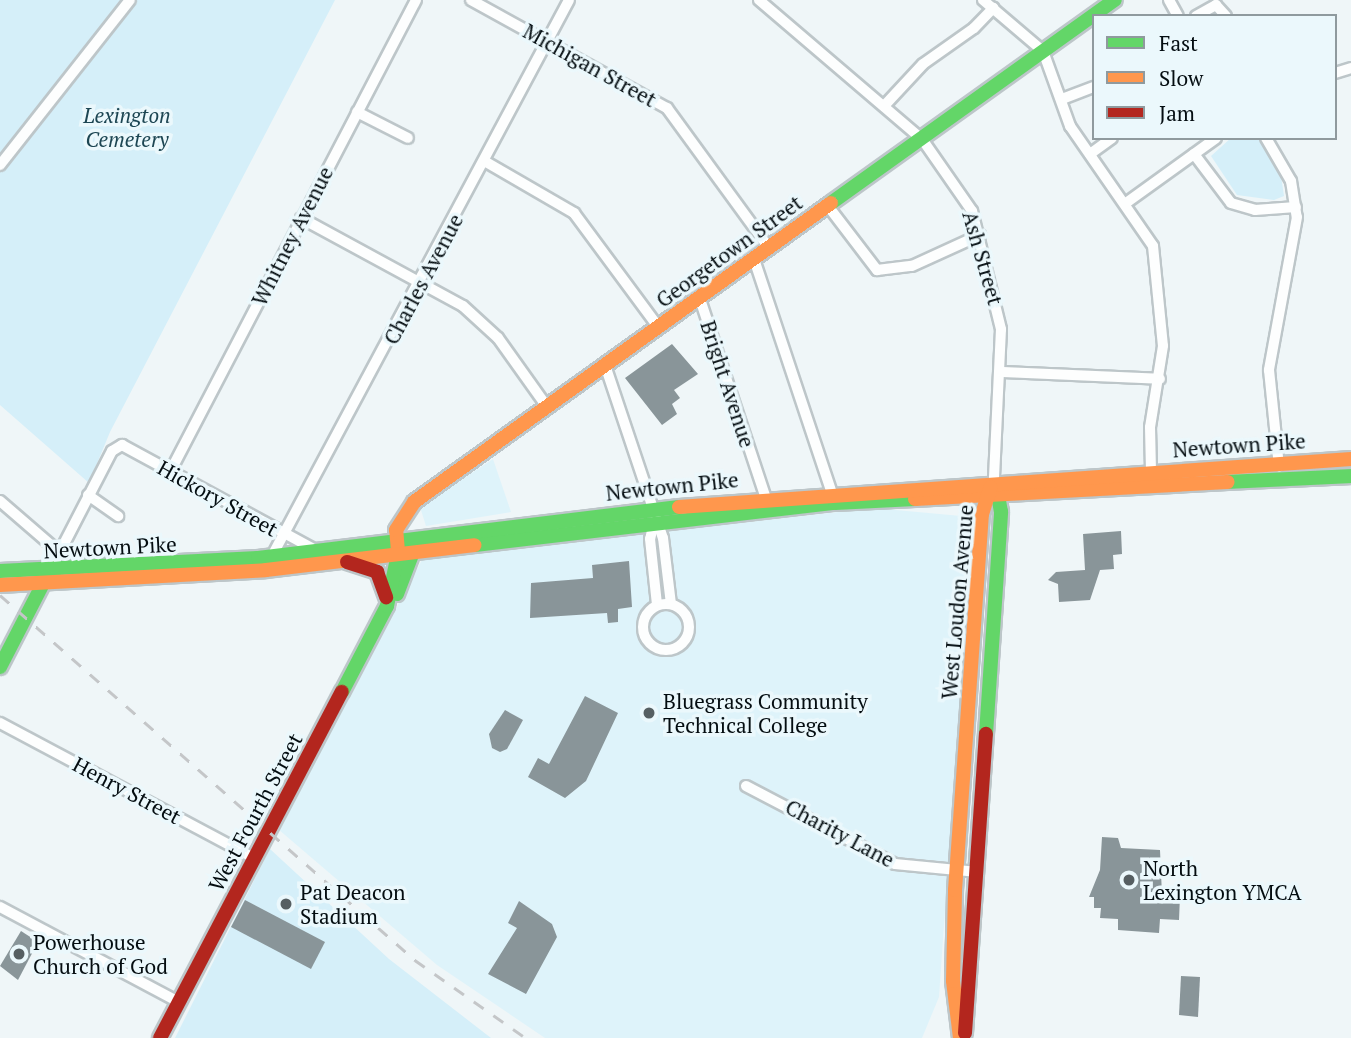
<!DOCTYPE html>
<html>
<head>
<meta charset="utf-8">
<style>
  body { margin:0 }
  #map { position:relative; width:1351px; height:1038px; overflow:hidden; background:#eff6f8; font-family:"PT Serif",serif }
  div>[style] { position:absolute }
  [style*='--x'] { left:calc(var(--x)*1px); top:calc(var(--y)*1px); width:calc(var(--w)*1px); rotate:calc(var(--a)*1deg) }
  .built>* { inset:0; background:#def3fa }
  .green>* { inset:0; background:#d5eff9 }
  .building>* { inset:0; background:#899599 }
  .roads { filter:drop-shadow(2px 0 #bdc6c9) drop-shadow(-2px 0 #bdc6c9) drop-shadow(0 2px #bdc6c9) drop-shadow(0 -2px #bdc6c9) }
  .street>* { height:10px; margin:-5px; padding:0 5px; transform-origin:5px; border-radius:5px; background:#fdfefe }
  .street>.ring { margin:-5px; padding:0; box-sizing:content-box; background:none; border:10px solid #fdfefe; border-radius:50% }
  .fast>* { height:14px; margin:-7px; padding:0 7px; transform-origin:7px; border-radius:7px; background:#63d668 }
  .slow>* { height:14px; margin:-7px; padding:0 7px; transform-origin:7px; border-radius:7px; background:#ff974d }
  .jam>* { height:14px; margin:-7px; padding:0 7px; transform-origin:7px; border-radius:7px; background:#b3261e }
  .rail>* { height:2.5px; margin-top:-1.25px; transform-origin:0; background:repeating-linear-gradient(90deg,#c4c6c8 0 12px,transparent 0 24px) }
  .dots>* { width:19px; height:19px; translate:-50% -50%; box-sizing:border-box; border:4px solid #ebf8fc; border-radius:50% }
  span { translate:-50% -50%; white-space:nowrap; text-align:center; line-height:1.15; -webkit-text-stroke:7px #ebf8fc; paint-order:stroke }
  .street-label { font-size:21px; color:#040d11 }
  .park-label { font-size:21px; color:#1d4653; font-style:italic }
  .poi-label { font-size:21px; color:#040d11 }
  .left { translate:0 -50%; text-align:left }
  .legend { position:absolute; left:1092px; top:14px; width:245px; height:126px; box-sizing:border-box; background:#ebf8fc; border:2px solid #8f9a9e; margin:0; padding:9px 12px; list-style:none; font-size:21px; color:#040d11 }
  .legend li { display:flex; align-items:center; gap:14px; height:35px }
  .legend b { width:35px; border:2px solid #8f9a9e }
</style>
</head>
<body>
<div id="map">
  <div class="built">
    <i style="clip-path:polygon(493px 459px,511px 512px,426px 526px,420px 507px)"></i>
    <i style="clip-path:polygon(874px 508px,972px 517px,939px 997px,922px 1038px,545px 1038px,437px 965px,278px 829px,423px 558px)"></i>
  </div>
  <div class="green">
    <i style="clip-path:polygon(0 0,335px 0,110px 432px,89px 483px,0 405px)"></i>
    <i style="clip-path:polygon(1231px 138px,1259px 138px,1280px 169px,1284px 196px,1274px 200px,1237px 195px,1211px 156px)"></i>
    <i style="clip-path:polygon(270px 849px,389px 959px,491px 1038px,175px 1038px)"></i>
  </div>
  <div class="building">
    <i style="clip-path:polygon(672px 344px,698px 374px,674px 390px,680px 398px,672px 404px,677px 414px,662px 425px,625px 378px)"></i>
    <i style="clip-path:polygon(1121px 531px,1122px 554px,1113px 555px,1114px 569px,1100px 570px,1090px 600px,1059px 602px,1058px 584px,1048px 580px,1056px 572px,1085px 570px,1083px 534px)"></i>
    <i style="clip-path:polygon(629px 561px,632px 607px,618px 609px,618px 622px,608px 623px,607px 613px,530px 618px,531px 583px,593px 578px,592px 565px)"></i>
    <i style="clip-path:polygon(585px 696px,618px 713px,586px 781px,565px 798px,528px 777px,538px 758px,549px 764px)"></i>
    <i style="clip-path:polygon(505px 710px,523px 720px,507px 749px,500px 752px,492px 748px,489px 734px)"></i>
    <i style="clip-path:polygon(1102px 837px,1118px 838px,1121px 848px,1160px 850px,1162px 895px,1180px 896px,1179px 920px,1160px 919px,1159px 933px,1118px 930px,1118px 919px,1100px 918px,1101px 908px,1094px 908px,1094px 897px,1089px 897px,1100px 870px)"></i>
    <i style="clip-path:polygon(245px 900px,325px 942px,311px 969px,231px 927px)"></i>
    <i style="clip-path:polygon(519px 901px,552px 924px,557px 937px,526px 994px,488px 974px,517px 928px,508px 923px)"></i>
    <i style="clip-path:polygon(21px 931px,38px 942px,18px 980px,0 966px)"></i>
    <i style="clip-path:polygon(1181px 976px,1200px 977px,1198px 1017px,1179px 1015px)"></i>
  </div>
  <div class="roads">
    <div class="street">
      <i style="--x:471;--y:0;--w:224;--a:28.9"></i>
      <i style="--x:667;--y:108;--w:173;--a:53.9"></i>
      <i style="--x:759;--y:0;--w:214;--a:40.5"></i>
      <i style="--x:922;--y:139;--w:88;--a:55.2"></i>
      <i style="--x:972;--y:211;--w:122;--a:76.2"></i>
      <i style="--x:1001;--y:329;--w:150;--a:92.7"></i>
      <i style="--x:983;--y:0;--w:79;--a:40.4"></i>
      <i style="--x:1043;--y:51;--w:80;--a:70.2"></i>
      <i style="--x:1070;--y:126;--w:146;--a:55.3"></i>
      <i style="--x:1153;--y:246;--w:100;--a:84.3"></i>
      <i style="--x:1163;--y:346;--w:82;--a:99.1"></i>
      <i style="--x:1150;--y:427;--w:45;--a:88.7"></i>
      <i style="--x:1169;--y:0;--w:18;--a:61"></i>
      <i style="--x:1196;--y:16;--w:23;--a:-29"></i>
      <i style="--x:1216;--y:5;--w:15;--a:48"></i>
      <i style="--x:1335;--y:73;--w:17;--a:-17"></i>
      <i style="--x:1062;--y:99;--w:34;--a:-21"></i>
      <i style="--x:884;--y:106;--w:57;--a:-47.1"></i>
      <i style="--x:923;--y:64;--w:62;--a:-35.2"></i>
      <i style="--x:974;--y:28;--w:28;--a:-46"></i>
      <i style="--x:357;--y:112;--w:57;--a:27"></i>
      <i style="--x:1266;--y:138;--w:50;--a:59.8"></i>
      <i style="--x:1291;--y:181;--w:36;--a:81"></i>
      <i style="--x:1297;--y:217;--w:156;--a:100.4"></i>
      <i style="--x:1269;--y:370;--w:97;--a:84.1"></i>
      <i style="--x:1090;--y:154;--w:27;--a:-36"></i>
      <i style="--x:1194;--y:154;--w:61;--a:52.9"></i>
      <i style="--x:1231;--y:203;--w:25;--a:16"></i>
      <i style="--x:1255;--y:210;--w:41;--a:-4.2"></i>
      <i style="--x:486;--y:162;--w:102;--a:30.1"></i>
      <i style="--x:574;--y:213;--w:143;--a:53.5"></i>
      <i style="--x:0;--y:165;--w:210;--a:-51.8"></i>
      <i style="--x:1126;--y:203;--w:111;--a:-35.8"></i>
      <i style="--x:828;--y:206;--w:81;--a:52.6"></i>
      <i style="--x:877;--y:270;--w:35;--a:-7"></i>
      <i style="--x:912;--y:266;--w:75;--a:-24.5"></i>
      <i style="--x:301;--y:218;--w:184;--a:28.5"></i>
      <i style="--x:463;--y:306;--w:47;--a:42.4"></i>
      <i style="--x:498;--y:338;--w:86;--a:54.5"></i>
      <i style="--x:754;--y:259;--w:251;--a:71.6"></i>
      <i style="--x:700;--y:299;--w:213;--a:71.7"></i>
      <i style="--x:605;--y:365;--w:182;--a:71.5"></i>
      <i style="--x:663;--y:538;--w:66;--a:83.1"></i>
      <i style="--x:1002;--y:372;--w:158;--a:2.5"></i>
      <i style="--x:170;--y:472;--w:532;--a:-62.47"></i>
      <i style="--x:88;--y:495;--w:37;--a:35"></i>
      <i style="--x:0;--y:501;--w:78;--a:40.8"></i>
      <i style="--x:654;--y:522;--w:17;--a:103"></i>
      <i style="--x:650;--y:539;--w:66;--a:83.9"></i>
      <i style="--x:272;--y:556;--w:630;--a:-61.89"></i>
      <i style="--x:50;--y:571;--w:135;--a:-62.7"></i>
      <i style="--x:112;--y:451;--w:12;--a:-31"></i>
      <i style="--x:122;--y:445;--w:220;--a:28.5"></i>
      <i class="ring" style="left:643px;top:604px;width:36px;height:36px"></i>
      <i style="--x:0;--y:723;--w:288;--a:28"></i>
      <i style="--x:746;--y:786;--w:168;--a:27.6"></i>
      <i style="--x:895;--y:864;--w:83;--a:5.5"></i>
      <i style="--x:0;--y:907;--w:203;--a:28"></i>
    </div>
    <div class="fast">
      <i style="--x:831;--y:203;--w:349;--a:-35.6"></i>
      <i style="--x:1228;--y:482;--w:123;--a:-2.8"></i>
      <i style="--x:475;--y:545;--w:362;--a:-6.7"></i>
      <i style="--x:835;--y:503;--w:80;--a:-2.9"></i>
      <i style="--x:0;--y:571;--w:258;--a:-2.9"></i>
      <i style="--x:258;--y:558;--w:424;--a:-6.9"></i>
      <i style="--x:397;--y:594;--w:45;--a:-69.1"></i>
      <i style="--x:0;--y:667;--w:102;--a:-62.7"></i>
      <i style="--x:342;--y:692;--w:97;--a:-62.4"></i>
      <i style="--x:387;--y:606;--w:53;--a:-78.1"></i>
      <i style="--x:986;--y:734;--w:223;--a:-86.1"></i>
      <i style="--x:1001;--y:512;--w:27;--a:-100"></i>
    </div>
    <div class="slow">
      <i style="--x:915;--y:499;--w:313;--a:-3.1"></i>
      <i style="--x:679;--y:507;--w:674;--a:-4.09"></i>
      <i style="--x:398;--y:551;--w:21;--a:-95"></i>
      <i style="--x:396;--y:530;--w:33;--a:-57"></i>
      <i style="--x:414;--y:502;--w:513;--a:-35.64"></i>
      <i style="--x:0;--y:585;--w:266;--a:-3.2"></i>
      <i style="--x:266;--y:570;--w:210;--a:-6.8"></i>
      <i style="--x:960;--y:1038;--w:57;--a:-97"></i>
      <i style="--x:953;--y:981;--w:91;--a:-88.7"></i>
      <i style="--x:955;--y:890;--w:377;--a:-85.9"></i>
      <i style="--x:982;--y:514;--w:28;--a:-72"></i>
    </div>
    <div class="jam">
      <i style="--x:347;--y:562;--w:32;--a:18"></i>
      <i style="--x:377;--y:572;--w:27;--a:70"></i>
      <i style="--x:965;--y:1033;--w:300;--a:-86"></i>
      <i style="--x:160;--y:1038;--w:391;--a:-62.3"></i>
    </div>
  </div>
  <div class="rail">
    <i style="--x:0;--y:595;--w:553;--a:41.33"></i>
    <i style="--x:415;--y:960;--w:136;--a:35.1"></i>
  </div>
  <div class="dots">
    <i style="left:649px;top:713px;background:#565f62"></i>
    <i style="left:1129px;top:880px;background:#565f62"></i>
    <i style="left:286px;top:904px;background:#565f62"></i>
    <i style="left:19px;top:954px;background:#565f62"></i>
  </div>
  <div class="street-label">
    <span style="left:590px;top:65px;rotate:29deg">Michigan Street</span>
    <span style="left:292px;top:236px;rotate:-63deg">Whitney Avenue</span>
    <span style="left:729px;top:251px;rotate:-36deg">Georgetown Street</span>
    <span style="left:983px;top:258px;rotate:74deg">Ash Street</span>
    <span style="left:423px;top:279px;rotate:-62deg">Charles Avenue</span>
    <span style="left:728px;top:384px;rotate:72deg">Bright Avenue</span>
    <span style="left:1239px;top:445px;rotate:-4deg">Newtown Pike</span>
    <span style="left:672px;top:486px;rotate:-6deg">Newtown Pike</span>
    <span style="left:218px;top:498px;rotate:29deg">Hickory Street</span>
    <span style="left:110px;top:547px;rotate:-3deg">Newtown Pike</span>
    <span style="left:957px;top:602px;rotate:-85deg">West Loudon Avenue</span>
    <span style="left:127px;top:790px;rotate:28deg">Henry Street</span>
    <span style="left:255px;top:812px;rotate:-62deg">West Fourth Street</span>
    <span style="left:840px;top:833px;rotate:28deg">Charity Lane</span>
  </div>
  <div class="park-label">
    <span style="left:127px;top:127px">Lexington<br>Cemetery</span>
  </div>
  <div class="poi-label">
    <span class="left" style="left:663px;top:713px">Bluegrass Community<br>Technical College</span>
    <span class="left" style="left:1143px;top:880px">North<br>Lexington YMCA</span>
    <span class="left" style="left:300px;top:904px">Pat Deacon<br>Stadium</span>
    <span class="left" style="left:33px;top:954px">Powerhouse<br>Church of God</span>
  </div>
  <ul class="legend">
  <li><b style="height:9px;background:#63d668"></b>Fast</li>
  <li><b style="height:9px;background:#ff974d"></b>Slow</li>
  <li><b style="height:9px;background:#b3261e"></b>Jam</li>
  </ul>
</div>
</body>
</html>
